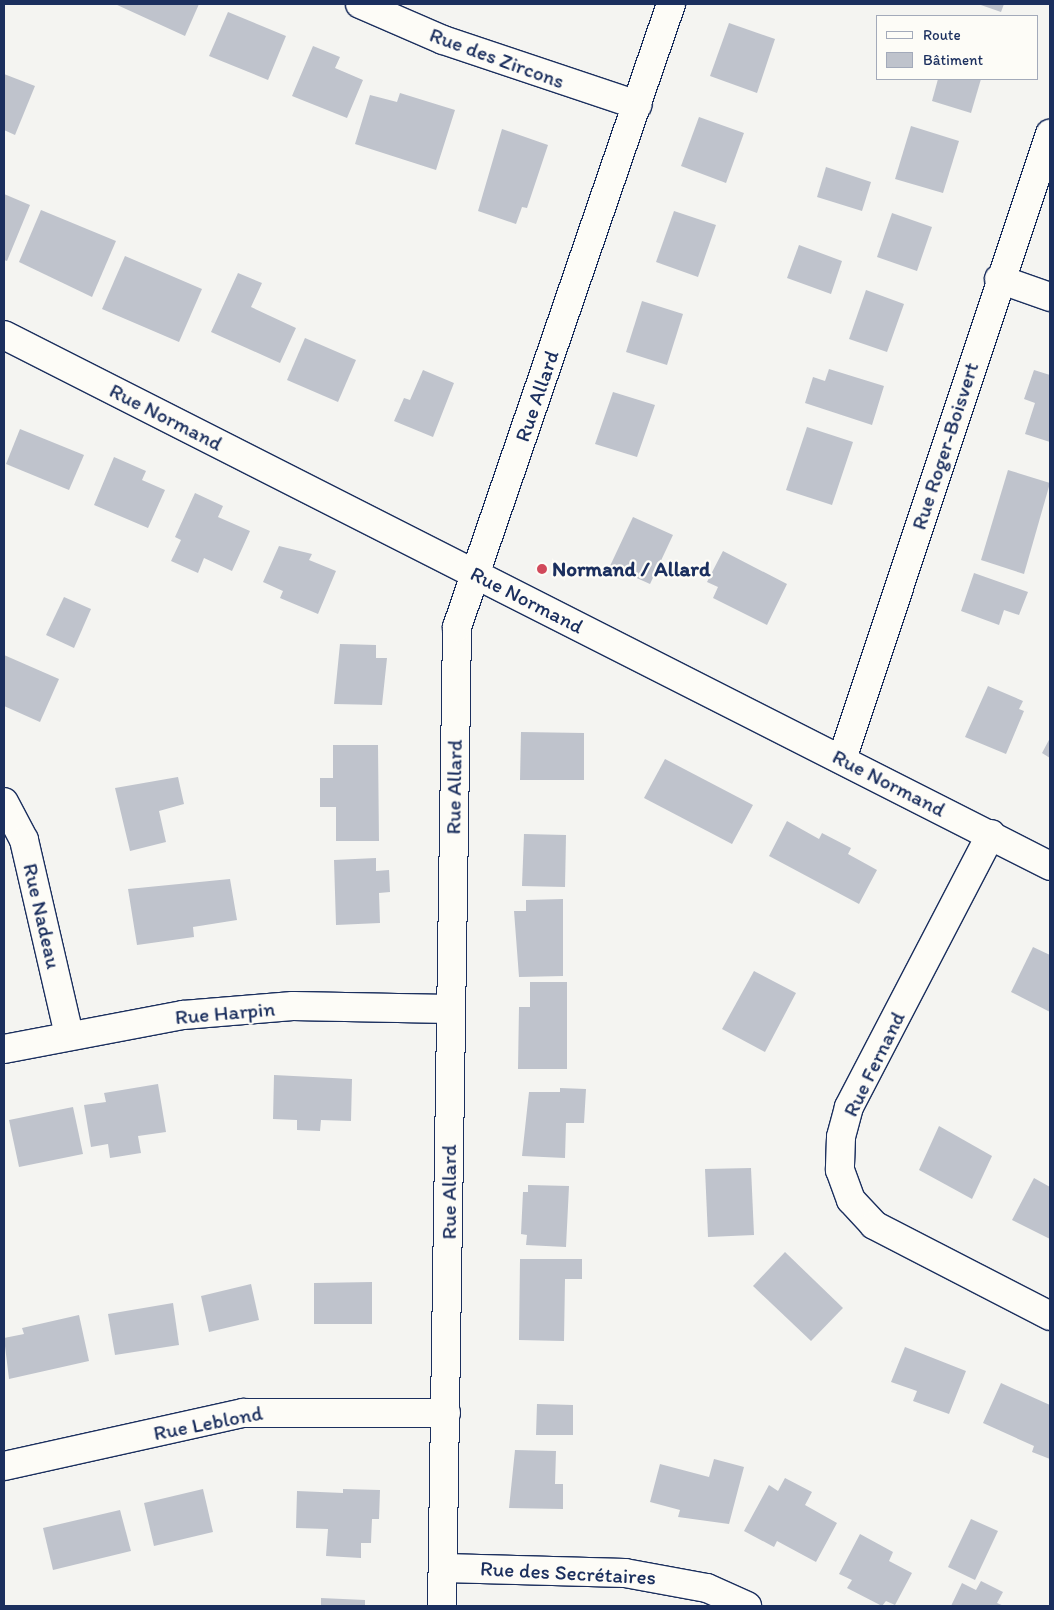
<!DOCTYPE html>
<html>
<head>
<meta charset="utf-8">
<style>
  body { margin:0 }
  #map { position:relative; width:1054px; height:1610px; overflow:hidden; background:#f4f4f1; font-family:Itim,sans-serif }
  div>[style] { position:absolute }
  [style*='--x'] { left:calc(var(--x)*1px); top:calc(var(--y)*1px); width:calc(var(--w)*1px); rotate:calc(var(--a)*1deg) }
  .building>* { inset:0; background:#bfc3cc }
  .roads { filter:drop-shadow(1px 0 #1b2f5e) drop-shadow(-1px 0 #1b2f5e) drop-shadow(0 1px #1b2f5e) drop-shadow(0 -1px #1b2f5e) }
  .street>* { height:28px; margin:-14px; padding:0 14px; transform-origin:14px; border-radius:14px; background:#fdfcf7 }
  .dots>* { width:14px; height:14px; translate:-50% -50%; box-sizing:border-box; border:2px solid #fdfcf7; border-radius:50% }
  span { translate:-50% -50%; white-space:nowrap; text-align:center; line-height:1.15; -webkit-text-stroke:4.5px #fdfcf7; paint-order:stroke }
  .street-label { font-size:21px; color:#1b2f5e }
  .poi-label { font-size:21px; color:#1b2f5e; font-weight:700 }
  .left { translate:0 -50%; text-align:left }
  .frame { position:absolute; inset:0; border:5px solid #1b2f5e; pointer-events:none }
  .legend { position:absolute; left:876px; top:15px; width:162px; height:65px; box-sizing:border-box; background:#fdfcf7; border:1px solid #a3aaba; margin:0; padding:6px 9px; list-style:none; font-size:15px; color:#1b2f5e }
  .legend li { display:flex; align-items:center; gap:10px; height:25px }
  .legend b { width:25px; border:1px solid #a3aaba }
</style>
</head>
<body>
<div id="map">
  <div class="building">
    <i style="clip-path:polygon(115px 4px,199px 4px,185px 36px)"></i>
    <i style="clip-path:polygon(978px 4px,1004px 4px,1001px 12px)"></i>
    <i style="clip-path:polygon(228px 12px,286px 36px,268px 80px,209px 56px)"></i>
    <i style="clip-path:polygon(729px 23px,775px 39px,757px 93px,710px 76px)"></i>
    <i style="clip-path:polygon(313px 46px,340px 57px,335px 68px,363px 80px,347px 118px,292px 96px)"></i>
    <i style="clip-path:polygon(4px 74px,35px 86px,15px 135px,4px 130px)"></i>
    <i style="clip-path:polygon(938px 79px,981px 79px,971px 113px,932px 101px)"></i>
    <i style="clip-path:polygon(400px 93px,455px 110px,436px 170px,355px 144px,370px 95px,397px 102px)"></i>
    <i style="clip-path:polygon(699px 117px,744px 133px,726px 183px,681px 166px)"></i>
    <i style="clip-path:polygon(911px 126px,959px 141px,943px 193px,895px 179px)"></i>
    <i style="clip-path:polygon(502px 129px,548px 145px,527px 208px,522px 207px,516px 224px,478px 211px)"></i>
    <i style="clip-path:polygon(826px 167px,871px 182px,862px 211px,817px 197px)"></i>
    <i style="clip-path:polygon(4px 194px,30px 205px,7px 261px,4px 260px)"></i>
    <i style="clip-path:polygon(41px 210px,116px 241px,92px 297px,19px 262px)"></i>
    <i style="clip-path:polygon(674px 211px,716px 225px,698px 277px,656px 262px)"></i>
    <i style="clip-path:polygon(892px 213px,932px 227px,917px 271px,877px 257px)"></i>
    <i style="clip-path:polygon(799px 245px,842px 261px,831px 294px,787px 278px)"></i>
    <i style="clip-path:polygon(125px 256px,202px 289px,179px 342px,102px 309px)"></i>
    <i style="clip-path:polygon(238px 273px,262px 283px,251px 307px,296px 328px,280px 363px,211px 332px)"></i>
    <i style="clip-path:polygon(866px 290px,904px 304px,887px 352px,849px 339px)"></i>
    <i style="clip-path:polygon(642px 301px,683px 314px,667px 365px,626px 352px)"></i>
    <i style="clip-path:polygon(305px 338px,356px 360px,338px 402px,287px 380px)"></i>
    <i style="clip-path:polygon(829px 369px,884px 386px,872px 425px,805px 403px,813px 377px,825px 381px)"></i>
    <i style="clip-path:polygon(423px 370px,454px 383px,433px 437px,394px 421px,404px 398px,410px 400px)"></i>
    <i style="clip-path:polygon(1034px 370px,1050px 375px,1050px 442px,1025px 434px,1035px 403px,1024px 399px)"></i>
    <i style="clip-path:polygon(613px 392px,655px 405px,637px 457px,595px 444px)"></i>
    <i style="clip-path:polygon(807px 427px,853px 442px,832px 505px,786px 490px)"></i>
    <i style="clip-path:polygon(20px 429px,84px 455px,69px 490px,6px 464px)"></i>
    <i style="clip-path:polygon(114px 457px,146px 471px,142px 480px,165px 490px,148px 528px,94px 505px)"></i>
    <i style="clip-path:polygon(1008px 470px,1050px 483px,1024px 574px,981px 560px)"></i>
    <i style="clip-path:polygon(195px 493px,223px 506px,218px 517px,250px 531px,232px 571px,204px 558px,198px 573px,171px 561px,181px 540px,175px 537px)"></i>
    <i style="clip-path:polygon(633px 517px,673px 535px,650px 584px,610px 566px)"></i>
    <i style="clip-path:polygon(279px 546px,312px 554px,309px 560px,336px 571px,318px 614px,280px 598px,283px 591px,263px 582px)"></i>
    <i style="clip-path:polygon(723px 551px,787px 584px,767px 625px,713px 598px,718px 587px,707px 582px)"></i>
    <i style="clip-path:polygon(974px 573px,1028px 592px,1019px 615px,1004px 610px,999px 625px,961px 611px)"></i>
    <i style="clip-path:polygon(64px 597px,91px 609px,74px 648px,46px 635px)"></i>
    <i style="clip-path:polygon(340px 644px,376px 645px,376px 658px,387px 658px,382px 705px,334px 704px)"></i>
    <i style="clip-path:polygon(4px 655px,59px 679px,40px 722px,4px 706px)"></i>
    <i style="clip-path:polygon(988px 686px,1023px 701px,1019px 709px,1024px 711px,1006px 754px,965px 737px)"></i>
    <i style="clip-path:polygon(521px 732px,584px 733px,584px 780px,520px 780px)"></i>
    <i style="clip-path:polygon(1050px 738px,1050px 758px,1042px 753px)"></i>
    <i style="clip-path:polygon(333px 745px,378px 745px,379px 841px,336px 841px,336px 807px,320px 807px,320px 778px,333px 778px)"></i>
    <i style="clip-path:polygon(665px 759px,753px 805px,732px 844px,644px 798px)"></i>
    <i style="clip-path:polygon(178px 777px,184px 804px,159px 811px,166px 842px,130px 851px,115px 788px)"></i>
    <i style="clip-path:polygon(787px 821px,819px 839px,822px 833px,851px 848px,848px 854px,877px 870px,859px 904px,769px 856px)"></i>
    <i style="clip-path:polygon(524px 834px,566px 835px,565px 887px,522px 886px)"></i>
    <i style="clip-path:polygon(376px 858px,376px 871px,389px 870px,390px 892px,379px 893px,380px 923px,336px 925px,334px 860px)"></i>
    <i style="clip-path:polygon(230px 879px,237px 920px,193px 927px,194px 937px,137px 945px,128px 889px)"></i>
    <i style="clip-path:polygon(563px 899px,563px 976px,519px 977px,514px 911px,526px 911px,526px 900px)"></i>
    <i style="clip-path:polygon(1033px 947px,1050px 955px,1050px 1012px,1011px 992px)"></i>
    <i style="clip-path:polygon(754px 971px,796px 993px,765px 1052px,722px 1029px)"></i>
    <i style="clip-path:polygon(530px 982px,567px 982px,567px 1069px,518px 1069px,519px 1007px,530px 1007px)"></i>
    <i style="clip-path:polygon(274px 1075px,352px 1079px,351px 1121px,321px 1120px,320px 1131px,297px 1130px,297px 1120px,273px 1119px)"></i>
    <i style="clip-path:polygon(158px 1084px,166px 1132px,138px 1136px,141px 1153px,110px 1158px,108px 1144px,91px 1147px,84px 1105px,106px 1102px,104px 1093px)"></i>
    <i style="clip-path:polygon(560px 1088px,586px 1089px,584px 1123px,566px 1123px,565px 1158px,522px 1156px,529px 1092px,560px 1092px)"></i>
    <i style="clip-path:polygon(73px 1107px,83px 1154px,19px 1167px,9px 1120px)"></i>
    <i style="clip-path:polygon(939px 1126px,992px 1156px,972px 1199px,919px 1170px)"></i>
    <i style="clip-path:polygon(751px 1168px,754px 1235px,708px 1237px,705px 1169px)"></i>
    <i style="clip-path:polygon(1034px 1178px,1050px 1187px,1050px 1239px,1012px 1220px)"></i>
    <i style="clip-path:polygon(528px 1185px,569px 1186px,566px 1247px,526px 1245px,527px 1235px,521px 1234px,523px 1192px,528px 1192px)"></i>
    <i style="clip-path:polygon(785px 1252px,843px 1308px,811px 1341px,753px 1286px)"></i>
    <i style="clip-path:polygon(520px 1259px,582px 1259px,582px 1279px,565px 1279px,564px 1341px,519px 1340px)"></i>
    <i style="clip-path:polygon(372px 1282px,372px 1324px,314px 1324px,314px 1283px)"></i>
    <i style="clip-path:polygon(251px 1284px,259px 1320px,209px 1332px,201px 1296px)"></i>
    <i style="clip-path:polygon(173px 1303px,179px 1345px,115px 1355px,108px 1314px)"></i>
    <i style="clip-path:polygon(79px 1315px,89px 1361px,9px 1379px,4px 1338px,24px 1334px,22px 1328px)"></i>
    <i style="clip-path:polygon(905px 1347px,966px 1371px,949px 1414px,913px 1401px,917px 1391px,891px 1382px)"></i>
    <i style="clip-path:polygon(1001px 1383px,1050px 1405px,1050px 1459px,1032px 1452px,1034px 1446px,983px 1423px)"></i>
    <i style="clip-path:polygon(537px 1404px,573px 1405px,573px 1435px,536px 1435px)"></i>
    <i style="clip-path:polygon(515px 1450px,556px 1451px,555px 1484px,563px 1484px,563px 1509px,509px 1508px)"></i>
    <i style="clip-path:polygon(714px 1459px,744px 1467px,729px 1524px,678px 1517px,680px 1510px,650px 1502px,660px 1464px,709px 1477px)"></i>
    <i style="clip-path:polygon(785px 1478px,812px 1492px,805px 1505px,837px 1523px,816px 1562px,777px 1541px,774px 1547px,744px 1531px,769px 1485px,778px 1491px)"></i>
    <i style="clip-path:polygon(203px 1489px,213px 1532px,154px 1546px,144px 1503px)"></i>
    <i style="clip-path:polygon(343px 1489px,380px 1490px,379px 1519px,372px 1519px,371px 1543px,361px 1543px,361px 1558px,326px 1556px,328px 1529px,296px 1528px,297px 1491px,343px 1493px)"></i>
    <i style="clip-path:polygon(120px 1510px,131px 1551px,53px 1570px,43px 1528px)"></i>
    <i style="clip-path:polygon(971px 1519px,998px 1531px,975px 1580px,948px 1567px)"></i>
    <i style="clip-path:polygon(860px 1534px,893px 1552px,889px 1561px,912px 1573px,895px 1605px,886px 1601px,882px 1606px,847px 1588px,852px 1580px,839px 1574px)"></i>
    <i style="clip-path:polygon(981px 1581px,1003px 1592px,997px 1603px,1004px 1606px,951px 1606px,962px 1583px,976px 1590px)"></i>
    <i style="clip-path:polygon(321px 1598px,365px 1600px,365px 1606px,321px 1606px)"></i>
  </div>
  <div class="roads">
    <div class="street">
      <i style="--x:360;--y:4;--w:90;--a:23.4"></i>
      <i style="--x:443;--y:40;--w:205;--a:18.5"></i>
      <i style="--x:999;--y:279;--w:54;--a:19.4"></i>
      <i style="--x:4;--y:335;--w:1173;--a:26.91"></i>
      <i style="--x:842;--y:759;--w:659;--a:-71.59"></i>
      <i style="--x:4;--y:802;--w:43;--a:62.2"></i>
      <i style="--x:24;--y:840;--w:200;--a:77"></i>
      <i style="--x:991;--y:834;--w:308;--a:117.5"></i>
      <i style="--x:849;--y:1107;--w:31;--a:105"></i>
      <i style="--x:841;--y:1137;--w:33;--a:92"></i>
      <i style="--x:840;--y:1170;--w:32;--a:70"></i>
      <i style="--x:851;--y:1200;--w:34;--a:47"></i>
      <i style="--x:874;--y:1225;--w:198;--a:27.3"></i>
      <i style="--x:4;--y:1049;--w:182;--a:-10.8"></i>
      <i style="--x:183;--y:1015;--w:110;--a:-4.7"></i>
      <i style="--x:293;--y:1006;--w:157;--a:1.1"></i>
      <i style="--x:4;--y:1466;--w:245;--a:-12.5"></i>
      <i style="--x:243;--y:1413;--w:203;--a:0"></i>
      <i style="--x:444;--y:1568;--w:181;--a:1.6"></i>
      <i style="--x:625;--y:1573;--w:83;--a:10.4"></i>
      <i style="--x:707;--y:1588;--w:44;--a:24.2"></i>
      <i style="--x:442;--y:1606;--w:979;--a:-89.12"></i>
      <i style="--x:457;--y:627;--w:659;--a:-71.04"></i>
    </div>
  </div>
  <div class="dots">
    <i style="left:542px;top:569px;background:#d1495b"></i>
  </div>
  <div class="street-label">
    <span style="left:497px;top:58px;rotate:20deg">Rue des Zircons</span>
    <span style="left:537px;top:396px;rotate:-71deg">Rue Allard</span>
    <span style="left:166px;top:417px;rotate:27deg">Rue Normand</span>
    <span style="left:945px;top:446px;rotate:-72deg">Rue Roger-Boisvert</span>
    <span style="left:527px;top:600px;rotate:27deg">Rue Normand</span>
    <span style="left:889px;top:783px;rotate:27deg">Rue Normand</span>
    <span style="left:454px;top:787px;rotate:-89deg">Rue Allard</span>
    <span style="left:42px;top:916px;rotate:77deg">Rue Nadeau</span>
    <span style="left:225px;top:1013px;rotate:-5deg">Rue Harpin</span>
    <span style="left:874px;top:1064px;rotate:-64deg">Rue Fernand</span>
    <span style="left:449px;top:1192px;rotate:-90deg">Rue Allard</span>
    <span style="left:208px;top:1423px;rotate:-11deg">Rue Leblond</span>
    <span style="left:568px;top:1573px;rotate:3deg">Rue des Secrétaires</span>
  </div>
  <div class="poi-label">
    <span class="left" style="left:552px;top:569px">Normand / Allard</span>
  </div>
  <div class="frame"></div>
  <ul class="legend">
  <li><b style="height:6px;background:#fdfcf7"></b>Route</li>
  <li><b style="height:14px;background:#bfc3cc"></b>Bâtiment</li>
  </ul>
</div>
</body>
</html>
